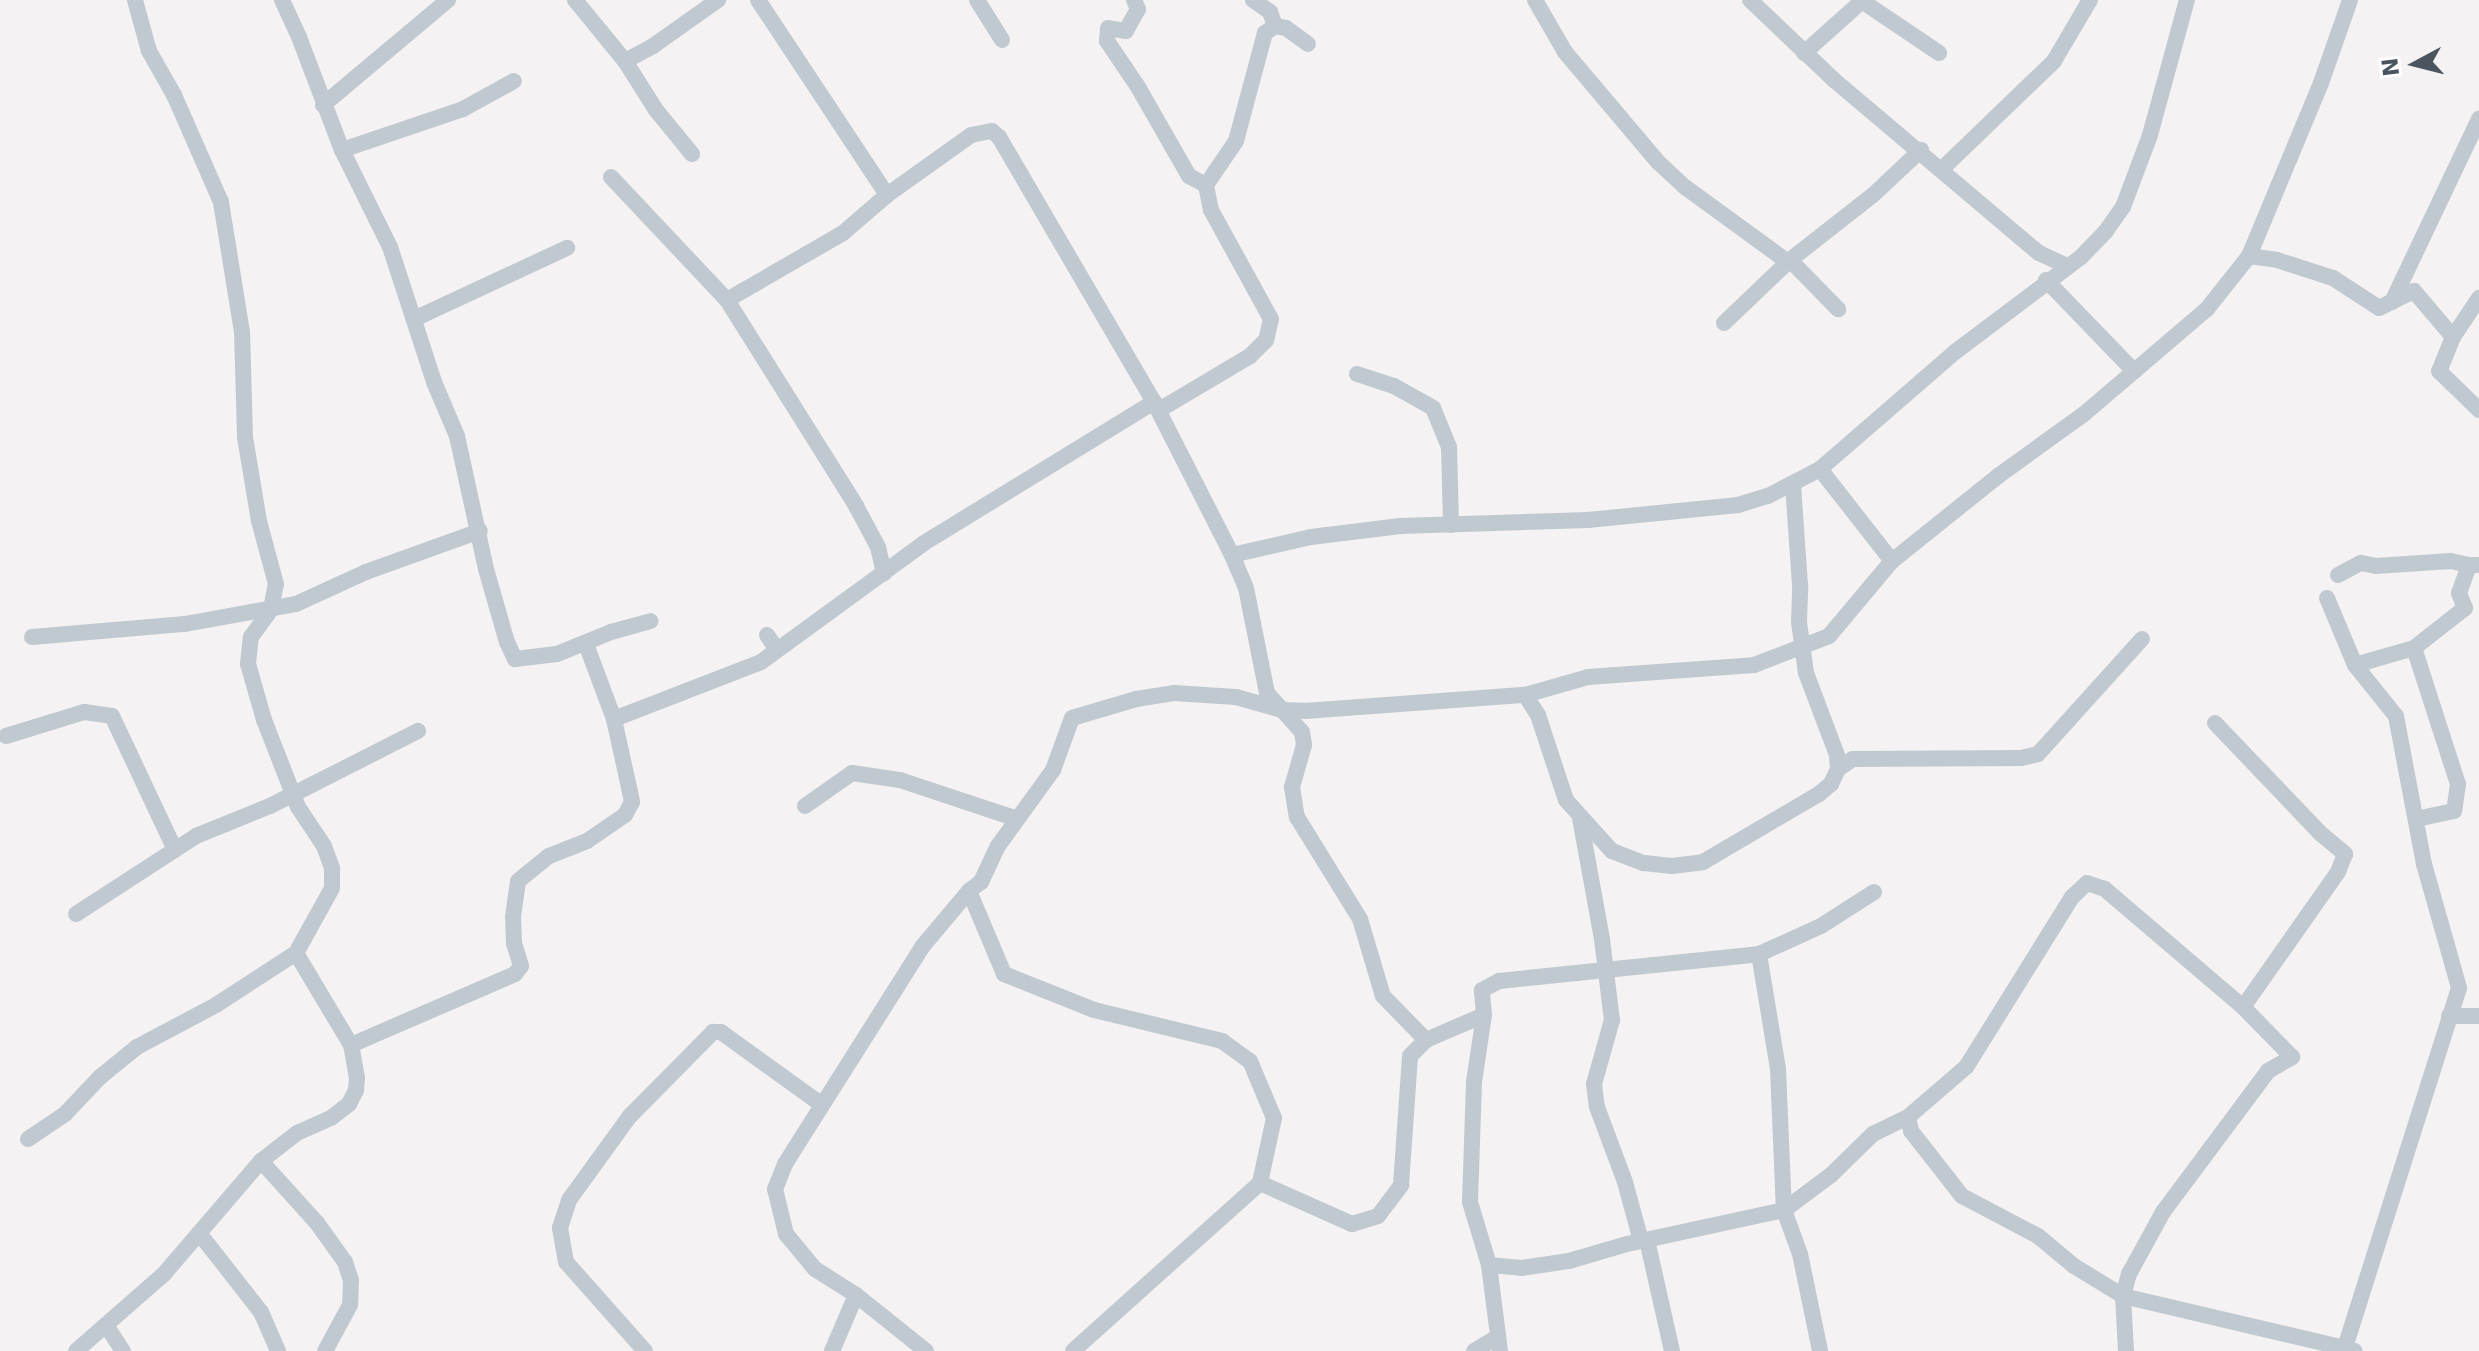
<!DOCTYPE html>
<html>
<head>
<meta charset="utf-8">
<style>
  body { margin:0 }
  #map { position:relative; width:2479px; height:1351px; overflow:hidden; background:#f4f2f2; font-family:"DejaVu Sans",sans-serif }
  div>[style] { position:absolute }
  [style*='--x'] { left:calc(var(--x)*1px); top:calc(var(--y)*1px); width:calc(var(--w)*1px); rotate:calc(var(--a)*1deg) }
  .minor>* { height:16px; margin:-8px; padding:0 8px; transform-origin:8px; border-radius:8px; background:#c0c9d0 }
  span { translate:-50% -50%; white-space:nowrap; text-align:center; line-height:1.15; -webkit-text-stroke:6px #fff; paint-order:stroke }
  .north { position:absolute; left:2375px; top:24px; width:80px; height:80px; -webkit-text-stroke:6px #fff; paint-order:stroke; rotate:263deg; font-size:22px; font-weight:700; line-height:32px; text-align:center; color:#4a555f }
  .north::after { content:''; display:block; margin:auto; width:28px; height:36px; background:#4a555f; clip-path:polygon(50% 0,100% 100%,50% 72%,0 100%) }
</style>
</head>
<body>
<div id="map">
  <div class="minor">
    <i style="--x:282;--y:0;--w:41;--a:65.3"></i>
    <i style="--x:299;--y:37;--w:121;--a:69.2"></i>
    <i style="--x:342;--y:150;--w:108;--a:63.7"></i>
    <i style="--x:390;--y:247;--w:142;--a:71.9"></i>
    <i style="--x:434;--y:382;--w:59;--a:66.9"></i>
    <i style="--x:457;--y:436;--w:136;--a:77.7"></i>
    <i style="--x:486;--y:569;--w:76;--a:74"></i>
    <i style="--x:507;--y:642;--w:19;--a:65"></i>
    <i style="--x:515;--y:659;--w:42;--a:-6.8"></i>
    <i style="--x:557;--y:654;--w:58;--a:-22.2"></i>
    <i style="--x:611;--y:632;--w:41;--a:-15.4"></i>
    <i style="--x:575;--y:0;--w:79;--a:50.7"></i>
    <i style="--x:625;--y:61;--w:32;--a:-28"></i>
    <i style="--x:653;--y:46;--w:80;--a:-35.3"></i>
    <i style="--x:758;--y:0;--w:234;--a:56.5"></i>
    <i style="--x:977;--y:0;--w:47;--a:58"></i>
    <i style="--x:1134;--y:0;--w:10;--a:66"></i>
    <i style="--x:1138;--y:9;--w:25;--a:119"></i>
    <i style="--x:1126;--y:31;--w:18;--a:-171"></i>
    <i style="--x:1108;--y:28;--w:13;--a:94"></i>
    <i style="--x:1107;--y:41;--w:55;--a:56"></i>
    <i style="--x:1138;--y:87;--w:103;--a:60.2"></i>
    <i style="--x:1189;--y:176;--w:19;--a:28"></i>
    <i style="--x:1206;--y:185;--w:25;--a:79"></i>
    <i style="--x:1211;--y:210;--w:124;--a:61.2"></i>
    <i style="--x:1271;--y:319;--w:22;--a:103"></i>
    <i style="--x:1266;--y:340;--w:23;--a:135"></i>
    <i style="--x:1250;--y:356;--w:106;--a:149.3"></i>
    <i style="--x:1253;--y:0;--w:21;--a:35"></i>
    <i style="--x:1270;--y:12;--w:15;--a:70"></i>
    <i style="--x:1535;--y:0;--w:60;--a:60"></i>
    <i style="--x:1565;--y:52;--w:144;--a:49.8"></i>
    <i style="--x:1658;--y:162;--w:37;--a:43"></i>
    <i style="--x:1685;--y:187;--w:124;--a:36.1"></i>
    <i style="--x:1785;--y:260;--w:5;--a:0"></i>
    <i style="--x:1790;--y:260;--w:105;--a:-38.1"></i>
    <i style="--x:1873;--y:195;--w:66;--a:-43.2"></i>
    <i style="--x:1750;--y:0;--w:116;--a:43.6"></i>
    <i style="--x:1834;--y:80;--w:268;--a:40.2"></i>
    <i style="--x:2039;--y:253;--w:29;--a:25"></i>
    <i style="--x:1862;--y:1;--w:93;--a:34"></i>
    <i style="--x:1804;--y:53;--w:79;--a:-41.9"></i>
    <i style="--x:625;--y:61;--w:58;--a:57.7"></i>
    <i style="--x:656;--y:110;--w:57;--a:50.7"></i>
    <i style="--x:323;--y:105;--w:163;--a:-40"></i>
    <i style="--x:342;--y:150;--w:128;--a:-18.7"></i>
    <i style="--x:463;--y:109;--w:58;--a:-28.8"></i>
    <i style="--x:1943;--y:168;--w:154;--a:-43.9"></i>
    <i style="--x:2054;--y:61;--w:71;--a:-59.5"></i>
    <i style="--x:611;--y:177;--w:169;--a:46.7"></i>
    <i style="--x:727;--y:300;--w:243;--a:57.9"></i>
    <i style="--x:856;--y:506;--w:47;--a:61.8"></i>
    <i style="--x:878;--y:547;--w:27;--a:77"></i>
    <i style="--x:1206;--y:185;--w:53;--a:-55.7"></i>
    <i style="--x:1236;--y:141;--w:112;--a:-75"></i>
    <i style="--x:1265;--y:33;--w:12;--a:-35"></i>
    <i style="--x:1275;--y:26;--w:11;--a:10"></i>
    <i style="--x:1286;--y:28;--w:27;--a:36"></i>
    <i style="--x:2249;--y:256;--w:28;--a:8"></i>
    <i style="--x:2277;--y:260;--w:59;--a:17.8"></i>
    <i style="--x:2333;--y:278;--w:55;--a:33.1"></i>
    <i style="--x:2379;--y:308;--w:39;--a:-26"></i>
    <i style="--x:2414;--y:291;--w:60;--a:49.7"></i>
    <i style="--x:2453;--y:337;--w:37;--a:112"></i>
    <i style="--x:2439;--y:371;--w:56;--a:44.3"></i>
    <i style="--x:2046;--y:280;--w:127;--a:46"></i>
    <i style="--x:727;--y:300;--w:134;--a:-30"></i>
    <i style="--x:843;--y:233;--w:58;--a:-40.8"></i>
    <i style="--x:887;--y:195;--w:103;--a:-35.5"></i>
    <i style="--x:971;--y:135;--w:21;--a:-11"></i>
    <i style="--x:992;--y:131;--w:9;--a:41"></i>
    <i style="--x:999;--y:137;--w:307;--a:59.7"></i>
    <i style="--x:1154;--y:402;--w:172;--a:63"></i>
    <i style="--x:1232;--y:555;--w:36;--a:67"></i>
    <i style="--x:1246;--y:588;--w:107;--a:78.7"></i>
    <i style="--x:1267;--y:693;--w:52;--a:48.1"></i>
    <i style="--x:1302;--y:732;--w:13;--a:81"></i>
    <i style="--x:1304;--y:745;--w:44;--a:105.9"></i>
    <i style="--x:1292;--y:787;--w:30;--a:81"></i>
    <i style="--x:1297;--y:817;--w:120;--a:58.3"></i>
    <i style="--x:1360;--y:919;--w:80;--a:73.4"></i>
    <i style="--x:1383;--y:996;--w:62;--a:45.7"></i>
    <i style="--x:1426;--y:1040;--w:63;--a:-23.3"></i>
    <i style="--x:1484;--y:1015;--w:68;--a:98.5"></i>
    <i style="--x:1474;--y:1082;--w:120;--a:91.9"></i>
    <i style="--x:1470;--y:1202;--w:66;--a:73.2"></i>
    <i style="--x:1489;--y:1265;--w:33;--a:5"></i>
    <i style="--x:1522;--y:1268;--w:48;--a:-8.5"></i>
    <i style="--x:1569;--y:1261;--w:60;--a:-16.3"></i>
    <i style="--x:1627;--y:1244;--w:161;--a:-12.2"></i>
    <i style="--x:1784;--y:1210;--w:59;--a:-36.7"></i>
    <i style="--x:1831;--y:1175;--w:59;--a:-44.3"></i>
    <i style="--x:1873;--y:1134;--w:39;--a:-26"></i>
    <i style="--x:1908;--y:1117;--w:14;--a:78"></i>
    <i style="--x:1911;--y:1131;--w:83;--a:51.9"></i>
    <i style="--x:1962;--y:1196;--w:86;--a:27.8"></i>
    <i style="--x:2038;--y:1236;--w:47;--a:39.8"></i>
    <i style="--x:2074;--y:1266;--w:57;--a:31.5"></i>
    <i style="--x:2123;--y:1296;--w:23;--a:-75"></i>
    <i style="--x:2129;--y:1274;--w:71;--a:-61.3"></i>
    <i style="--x:2163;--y:1212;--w:176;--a:-53.3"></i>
    <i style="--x:2268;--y:1071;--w:28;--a:-30"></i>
    <i style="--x:2292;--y:1057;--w:70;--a:-134.4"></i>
    <i style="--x:2243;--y:1007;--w:182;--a:-139.5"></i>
    <i style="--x:2105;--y:889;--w:19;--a:-162"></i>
    <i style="--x:2087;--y:883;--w:21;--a:137"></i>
    <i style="--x:2072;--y:897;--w:200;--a:121.9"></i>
    <i style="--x:1966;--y:1067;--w:77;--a:139.2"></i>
    <i style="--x:2392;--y:302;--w:203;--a:-64.6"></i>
    <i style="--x:414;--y:319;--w:169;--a:-24.9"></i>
    <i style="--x:1724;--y:323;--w:91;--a:-43.7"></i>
    <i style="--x:1790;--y:260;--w:69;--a:45.6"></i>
    <i style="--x:2453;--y:337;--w:47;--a:-56.3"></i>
    <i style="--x:1357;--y:374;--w:39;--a:18"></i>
    <i style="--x:1394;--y:386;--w:45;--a:29.4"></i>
    <i style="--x:1433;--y:408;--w:42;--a:67.7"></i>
    <i style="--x:1449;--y:447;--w:78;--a:88.5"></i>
    <i style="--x:1820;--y:469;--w:117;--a:52"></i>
    <i style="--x:1232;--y:555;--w:81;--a:-12.8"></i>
    <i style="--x:1311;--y:537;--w:90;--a:-7"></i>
    <i style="--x:1400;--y:526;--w:188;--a:-1.8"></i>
    <i style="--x:1588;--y:520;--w:151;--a:-5.7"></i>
    <i style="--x:1738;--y:505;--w:31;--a:-17"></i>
    <i style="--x:1768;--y:496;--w:59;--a:-27.4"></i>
    <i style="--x:1820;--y:469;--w:179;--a:-40.9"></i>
    <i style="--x:1955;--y:352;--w:158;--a:-37"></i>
    <i style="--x:2081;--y:257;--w:36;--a:-46"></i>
    <i style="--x:2106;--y:231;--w:29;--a:-55"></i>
    <i style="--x:2123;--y:207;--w:77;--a:-69.4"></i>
    <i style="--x:2150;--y:135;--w:140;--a:-74.7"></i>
    <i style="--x:2338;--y:575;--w:26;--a:-28"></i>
    <i style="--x:2361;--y:563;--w:15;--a:11"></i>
    <i style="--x:2376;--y:566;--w:75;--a:-3.8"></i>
    <i style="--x:2451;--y:561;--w:18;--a:13"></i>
    <i style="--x:2327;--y:598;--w:73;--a:67.3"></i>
    <i style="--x:2355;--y:665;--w:65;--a:51.2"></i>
    <i style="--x:2396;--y:716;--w:151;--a:79.3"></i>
    <i style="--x:2424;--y:864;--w:129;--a:74.2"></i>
    <i style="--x:2459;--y:988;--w:378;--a:107.6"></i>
    <i style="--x:2345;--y:1348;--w:10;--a:17"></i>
    <i style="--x:767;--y:635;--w:18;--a:56"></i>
    <i style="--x:32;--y:637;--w:154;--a:-4.9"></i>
    <i style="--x:185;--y:624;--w:113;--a:-10.2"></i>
    <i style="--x:296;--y:604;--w:77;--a:-24.6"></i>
    <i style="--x:366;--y:572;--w:121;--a:-19.8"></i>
    <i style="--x:2414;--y:648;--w:143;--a:72.1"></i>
    <i style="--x:2458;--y:784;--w:27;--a:98"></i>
    <i style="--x:2454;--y:811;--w:38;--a:168"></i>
    <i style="--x:2355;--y:665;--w:61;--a:-16.1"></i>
    <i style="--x:2414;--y:648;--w:65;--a:-38.1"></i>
    <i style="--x:2465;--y:608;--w:16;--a:-112"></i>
    <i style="--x:2459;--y:593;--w:30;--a:-70"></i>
    <i style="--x:2469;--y:565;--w:10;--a:0"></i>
    <i style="--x:1525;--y:695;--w:66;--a:-15.9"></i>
    <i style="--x:1588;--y:677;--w:166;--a:-4.1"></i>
    <i style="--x:1754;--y:665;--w:80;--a:-21.1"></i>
    <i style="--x:1829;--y:636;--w:98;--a:-50"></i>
    <i style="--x:1892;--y:561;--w:136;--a:-38.7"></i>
    <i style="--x:1998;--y:476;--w:106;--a:-35.8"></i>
    <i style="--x:2084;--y:414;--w:162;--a:-40.5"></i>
    <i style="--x:2207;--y:309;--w:68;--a:-51.6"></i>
    <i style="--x:2249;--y:256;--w:187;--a:-67.4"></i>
    <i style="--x:2321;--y:83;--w:88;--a:-70.7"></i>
    <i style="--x:614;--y:719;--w:158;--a:-21.2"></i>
    <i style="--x:761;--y:662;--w:202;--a:-36.1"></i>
    <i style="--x:924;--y:543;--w:270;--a:-31.5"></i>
    <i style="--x:2215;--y:723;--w:152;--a:46.3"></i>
    <i style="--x:2320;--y:833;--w:33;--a:40"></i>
    <i style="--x:2345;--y:854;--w:19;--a:111"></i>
    <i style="--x:2338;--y:872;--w:165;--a:125.1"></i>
    <i style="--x:6;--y:736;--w:82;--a:-17.1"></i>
    <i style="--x:84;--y:712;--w:28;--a:8"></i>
    <i style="--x:112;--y:716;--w:148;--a:64.8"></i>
    <i style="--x:1838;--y:769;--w:18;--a:-34"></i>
    <i style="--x:1853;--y:759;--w:168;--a:-0.3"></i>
    <i style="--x:2021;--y:758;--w:17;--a:-13"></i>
    <i style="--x:2038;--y:754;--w:155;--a:-47.9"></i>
    <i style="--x:805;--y:806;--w:57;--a:-35.1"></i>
    <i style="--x:852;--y:773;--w:49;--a:8.3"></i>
    <i style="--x:900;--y:780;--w:123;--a:18.4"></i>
    <i style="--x:1580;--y:818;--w:123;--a:79.7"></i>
    <i style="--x:1602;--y:939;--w:82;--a:83"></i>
    <i style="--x:1612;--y:1020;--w:66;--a:105.7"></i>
    <i style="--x:1594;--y:1084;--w:23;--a:83"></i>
    <i style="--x:1597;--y:1107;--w:80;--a:69.5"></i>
    <i style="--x:1625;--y:1182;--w:61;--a:74.8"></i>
    <i style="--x:1641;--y:1241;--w:6;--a:-9"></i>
    <i style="--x:1647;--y:1240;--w:114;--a:77.3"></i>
    <i style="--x:969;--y:891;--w:90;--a:67.1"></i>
    <i style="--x:1004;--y:974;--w:97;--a:21.8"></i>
    <i style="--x:1094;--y:1010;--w:132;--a:13.6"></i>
    <i style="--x:1222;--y:1041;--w:34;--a:36"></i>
    <i style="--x:1250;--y:1061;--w:62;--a:67.2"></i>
    <i style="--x:1274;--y:1118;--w:66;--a:102.2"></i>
    <i style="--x:1260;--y:1183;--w:251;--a:138.1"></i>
    <i style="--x:76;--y:914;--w:143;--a:-33"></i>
    <i style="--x:196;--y:836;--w:80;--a:-22.1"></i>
    <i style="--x:270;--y:806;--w:166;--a:-26.9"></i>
    <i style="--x:1759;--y:954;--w:117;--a:80.6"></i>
    <i style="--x:1778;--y:1069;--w:141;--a:87.6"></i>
    <i style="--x:1784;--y:1210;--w:47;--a:70"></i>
    <i style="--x:1800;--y:1254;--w:99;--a:78.3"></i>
    <i style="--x:1484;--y:1015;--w:25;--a:-95"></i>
    <i style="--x:1482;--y:990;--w:19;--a:-28"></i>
    <i style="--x:1499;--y:981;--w:261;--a:-5.9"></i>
    <i style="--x:1759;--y:954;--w:68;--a:-24.3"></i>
    <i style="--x:1821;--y:926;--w:63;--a:-32.7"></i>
    <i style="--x:2449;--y:1016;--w:30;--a:0"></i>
    <i style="--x:351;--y:1045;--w:179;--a:-23.4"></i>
    <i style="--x:515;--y:974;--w:10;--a:-53"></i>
    <i style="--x:521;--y:966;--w:24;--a:-107"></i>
    <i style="--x:514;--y:943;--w:26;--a:-92"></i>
    <i style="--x:513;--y:917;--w:36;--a:-82"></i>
    <i style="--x:518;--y:881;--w:40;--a:-39"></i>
    <i style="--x:549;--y:856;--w:41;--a:-21.5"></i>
    <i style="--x:587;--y:841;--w:46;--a:-34.4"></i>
    <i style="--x:625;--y:815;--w:15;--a:-62"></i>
    <i style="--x:632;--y:802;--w:10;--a:-101"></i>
    <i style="--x:630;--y:792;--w:75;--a:-102.4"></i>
    <i style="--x:614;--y:719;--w:80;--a:-110.5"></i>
    <i style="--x:28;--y:1139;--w:45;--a:-34"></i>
    <i style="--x:65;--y:1114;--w:51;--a:-46.6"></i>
    <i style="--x:100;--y:1077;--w:48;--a:-39"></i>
    <i style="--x:137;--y:1047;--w:89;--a:-28"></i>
    <i style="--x:216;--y:1005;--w:95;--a:-33"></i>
    <i style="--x:261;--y:1161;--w:84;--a:47.9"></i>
    <i style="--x:317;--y:1223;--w:48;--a:54.3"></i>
    <i style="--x:345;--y:1262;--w:19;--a:72"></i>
    <i style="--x:351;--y:1280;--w:25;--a:92"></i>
    <i style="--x:350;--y:1305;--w:52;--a:118.5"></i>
    <i style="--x:1260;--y:1183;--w:101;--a:24"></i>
    <i style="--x:1352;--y:1224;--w:27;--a:-17"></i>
    <i style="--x:1378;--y:1216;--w:39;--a:-53"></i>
    <i style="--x:1401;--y:1185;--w:129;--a:-86"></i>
    <i style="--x:1410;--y:1056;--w:23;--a:-45"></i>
    <i style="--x:199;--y:1233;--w:100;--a:51.9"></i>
    <i style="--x:261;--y:1312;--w:43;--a:66.4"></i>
    <i style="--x:1489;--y:1265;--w:87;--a:82.7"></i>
    <i style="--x:856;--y:1295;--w:90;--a:38.7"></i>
    <i style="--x:106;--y:1325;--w:31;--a:57"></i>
    <i style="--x:76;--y:1351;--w:117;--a:-41.2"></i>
    <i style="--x:164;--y:1274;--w:149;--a:-49.4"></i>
    <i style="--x:261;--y:1161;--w:46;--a:-37.9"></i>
    <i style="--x:297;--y:1133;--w:37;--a:-24"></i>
    <i style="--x:331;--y:1118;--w:23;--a:-38"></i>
    <i style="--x:349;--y:1104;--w:16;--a:-63"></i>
    <i style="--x:356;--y:1090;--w:12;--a:-85"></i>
    <i style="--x:357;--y:1078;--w:34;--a:-100"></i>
    <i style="--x:351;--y:1045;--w:107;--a:-120.9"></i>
    <i style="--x:296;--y:953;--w:74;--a:-61"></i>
    <i style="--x:332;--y:888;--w:20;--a:-90"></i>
    <i style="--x:332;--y:868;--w:23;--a:-110"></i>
    <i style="--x:324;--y:846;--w:47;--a:-123.7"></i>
    <i style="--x:298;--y:807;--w:93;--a:-111.3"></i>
    <i style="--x:264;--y:720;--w:58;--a:-105.9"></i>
    <i style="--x:248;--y:664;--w:27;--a:-84"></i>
    <i style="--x:251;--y:637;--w:34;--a:-54"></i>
    <i style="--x:271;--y:609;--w:25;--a:-79"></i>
    <i style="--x:276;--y:584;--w:65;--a:-105.1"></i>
    <i style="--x:259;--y:521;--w:85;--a:-99.5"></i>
    <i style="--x:245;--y:437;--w:105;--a:-91.6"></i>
    <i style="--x:242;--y:332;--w:132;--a:-99.2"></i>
    <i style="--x:221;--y:202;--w:117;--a:-113.7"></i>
    <i style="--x:174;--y:95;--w:51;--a:-119.6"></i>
    <i style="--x:149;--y:51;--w:53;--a:-105.4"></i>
    <i style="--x:645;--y:1351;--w:119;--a:-131.6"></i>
    <i style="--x:566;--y:1262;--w:35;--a:-100"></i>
    <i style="--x:560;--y:1228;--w:29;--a:-72"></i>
    <i style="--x:569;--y:1200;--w:102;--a:-54.1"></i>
    <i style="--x:629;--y:1117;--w:120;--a:-45.3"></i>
    <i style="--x:713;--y:1032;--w:8;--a:0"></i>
    <i style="--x:721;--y:1032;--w:123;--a:35.8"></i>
    <i style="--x:832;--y:1351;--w:61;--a:-66.8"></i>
    <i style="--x:856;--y:1295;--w:49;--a:-147.6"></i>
    <i style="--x:815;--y:1269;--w:45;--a:-129.6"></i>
    <i style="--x:786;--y:1234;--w:46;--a:-103.7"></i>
    <i style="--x:775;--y:1189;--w:27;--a:-68"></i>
    <i style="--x:785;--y:1164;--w:257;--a:-57.7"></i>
    <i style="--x:922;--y:947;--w:73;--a:-50"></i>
    <i style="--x:969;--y:891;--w:15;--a:-37"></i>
    <i style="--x:981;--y:882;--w:40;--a:-65"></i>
    <i style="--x:998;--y:846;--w:94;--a:-54.1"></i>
    <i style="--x:1053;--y:770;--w:55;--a:-69.9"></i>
    <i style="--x:1072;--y:718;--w:67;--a:-16.5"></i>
    <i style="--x:1136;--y:699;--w:38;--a:-9"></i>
    <i style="--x:1174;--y:693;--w:62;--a:3.7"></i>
    <i style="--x:1236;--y:697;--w:48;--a:15.8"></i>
    <i style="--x:1282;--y:710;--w:23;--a:2"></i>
    <i style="--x:1305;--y:711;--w:221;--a:-4.2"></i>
    <i style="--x:1525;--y:695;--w:24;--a:57"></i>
    <i style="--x:1538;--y:715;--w:89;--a:71.8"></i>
    <i style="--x:1566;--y:800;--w:69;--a:48"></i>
    <i style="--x:1612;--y:851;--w:34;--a:21"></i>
    <i style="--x:1644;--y:863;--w:28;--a:6"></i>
    <i style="--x:1672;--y:866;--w:31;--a:-7"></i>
    <i style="--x:1703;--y:862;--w:134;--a:-30.4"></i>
    <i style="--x:1819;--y:794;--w:16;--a:-40"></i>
    <i style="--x:1831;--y:784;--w:17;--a:-65"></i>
    <i style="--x:1838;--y:769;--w:14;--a:-94"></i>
    <i style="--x:1837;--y:755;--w:88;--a:-110.7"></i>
    <i style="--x:1806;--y:673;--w:51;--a:-97.8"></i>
    <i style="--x:1799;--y:622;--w:37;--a:-88"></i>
    <i style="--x:1800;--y:585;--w:101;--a:-94"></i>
    <i style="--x:1474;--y:1351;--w:27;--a:-31"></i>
    <i style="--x:2126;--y:1351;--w:55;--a:-93.1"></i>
    <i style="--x:2123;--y:1296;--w:228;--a:13.2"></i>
  </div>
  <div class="north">N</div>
</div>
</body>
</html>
